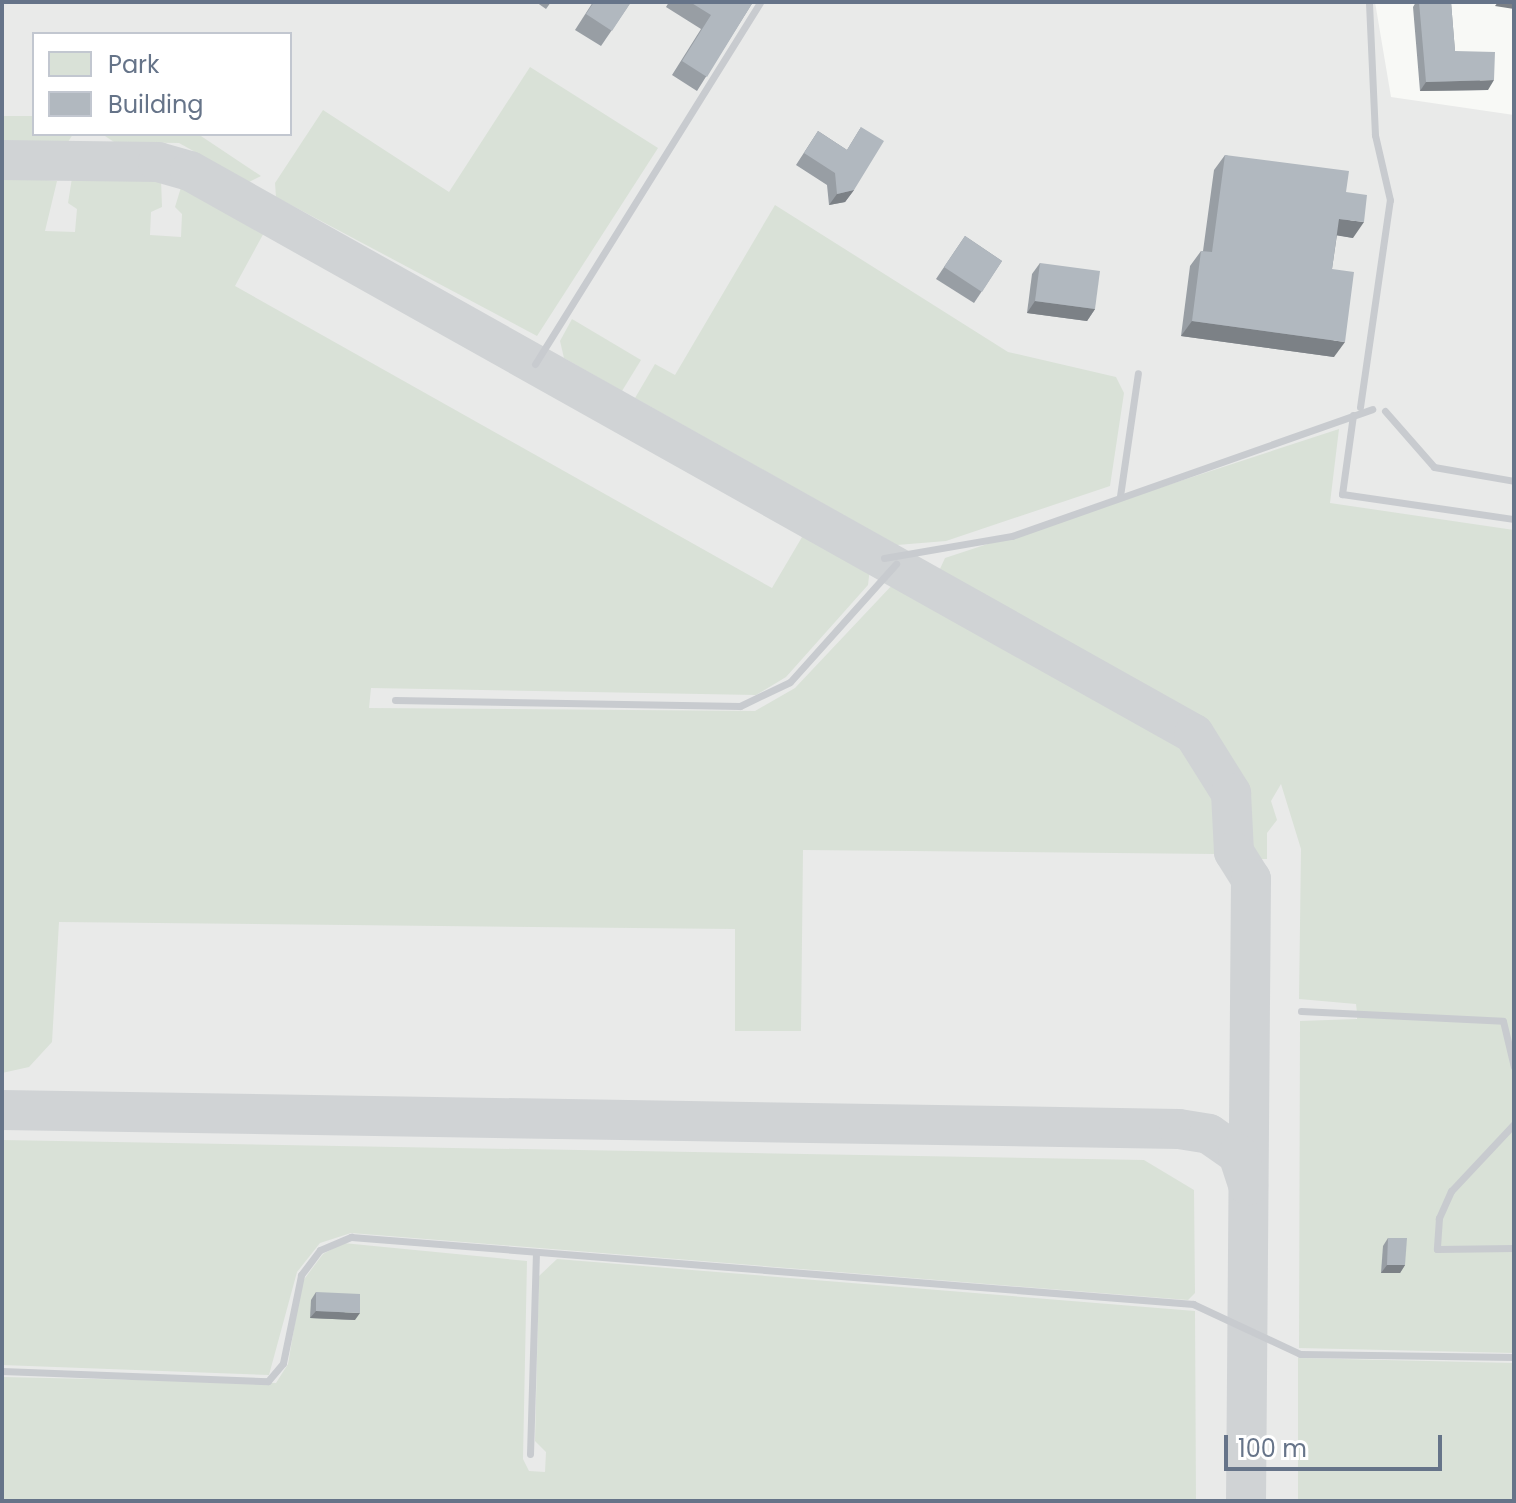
<!DOCTYPE html>
<html>
<head>
<meta charset="utf-8">
<style>
  body { margin:0 }
  #map { position:relative; width:1516px; height:1503px; overflow:hidden; background:#f8f9f6; font-family:Poppins,sans-serif }
  div>[style] { position:absolute }
  [style*='--x'] { left:calc(var(--x)*1px); top:calc(var(--y)*1px); width:calc(var(--w)*1px); rotate:calc(var(--a)*1deg) }
  .built>* { inset:0; background:#e9eae9 }
  .green>* { inset:0; background:#d9e1d7 }
  .taxiway>* { height:40px; margin:-20px; padding:0 20px; transform-origin:20px; border-radius:20px; background:#d0d3d5 }
  .service>* { height:7px; margin:-3.5px; padding:0 3.5px; transform-origin:3.5px; border-radius:3.5px; background:#c8cbcf }
  .wall>* { inset:0; background:#989ea4 }
  .shaded-wall>* { inset:0; background:#7c8186 }
  .building>* { inset:0; background:#b1b8bf }
  span { translate:-50% -50%; white-space:nowrap; text-align:center; line-height:1.15; -webkit-text-stroke:8px #fff; paint-order:stroke }
  .frame { position:absolute; inset:0; border:4px solid #667489; pointer-events:none }
  .legend { position:absolute; left:32px; top:32px; width:260px; height:104px; box-sizing:border-box; background:#fff; border:2px solid #c2c7d0; margin:0; padding:10px 14px; list-style:none; font-size:24px; color:#667489 }
  .legend li { display:flex; align-items:center; gap:16px; height:40px }
  .legend b { width:40px; border:2px solid #c2c7d0 }
  .scale { position:absolute; left:1224px; top:1435px; width:218px; height:36px; box-sizing:border-box; border:4px solid #667489; border-top:0; padding-left:10px; font-size:24px; line-height:28px; white-space:nowrap; color:#667489; -webkit-text-stroke:6px #fff; paint-order:stroke }
</style>
</head>
<body>
<div id="map">
  <div class="built">
    <i style="clip-path:polygon(evenodd,2px 2px,1375px 2px,1391px 97px,1514px 115px,1514px 707px,1352px 897px,1368px 1311px,1514px 1325px,1514px 1501px,2px 1501px,2px 2px,34px 34px,290px 34px,290px 134px,34px 134px,34px 34px)"></i>
  </div>
  <div class="green">
    <i style="clip-path:polygon(530px 67px,658px 148px,537px 336px,276px 197px,275px 183px,323px 110px,449px 192px)"></i>
    <i style="clip-path:polygon(2px 116px,34px 116px,34px 134px,73px 134px,68px 142px,2px 141px)"></i>
    <i style="clip-path:polygon(102px 134px,198px 134px,261px 176px,249px 182px,179px 143px,114px 142px)"></i>
    <i style="clip-path:polygon(2px 176px,57px 181px,45px 231px,75px 232px,77px 209px,68px 203px,72px 178px,161px 179px,162px 207px,151px 212px,150px 235px,181px 237px,182px 214px,175px 207px,182px 184px,266px 229px,235px 286px,772px 588px,805px 532px,870px 568px,868px 585px,786px 677px,756px 695px,371px 688px,369px 708px,755px 711px,795px 688px,895px 582px,1018px 651px,1023px 643px,1187px 738px,1225px 797px,1223px 847px,1214px 854px,803px 850px,801px 1031px,735px 1031px,735px 929px,59px 922px,52px 1042px,29px 1067px,2px 1073px)"></i>
    <i style="clip-path:polygon(775px 205px,1008px 352px,1116px 377px,1124px 393px,1110px 486px,946px 541px,897px 545px,635px 398px,655px 364px,675px 375px)"></i>
    <i style="clip-path:polygon(572px 319px,641px 360px,622px 391px,564px 358px,560px 341px)"></i>
    <i style="clip-path:polygon(1339px 429px,1330px 503px,1514px 530px,1514px 1353px,1299px 1348px,1300px 1021px,1357px 1019px,1356px 1004px,1299px 999px,1301px 849px,1281px 784px,1271px 801px,1277px 820px,1267px 833px,1267px 859px,1251px 859px,1242px 847px,1233px 781px,1197px 729px,939px 571px,945px 558px)"></i>
    <i style="clip-path:polygon(2px 1140px,1144px 1160px,1194px 1190px,1195px 1293px,1188px 1300px,351px 1233px,320px 1243px,297px 1272px,269px 1375px,2px 1365px)"></i>
    <i style="clip-path:polygon(343px 1243px,527px 1261px,523px 1459px,529px 1471px,545px 1472px,546px 1452px,535px 1441px,539px 1276px,557px 1259px,1195px 1311px,1196px 1501px,2px 1501px,2px 1377px,276px 1383px,288px 1364px,302px 1282px,323px 1254px)"></i>
    <i style="clip-path:polygon(1298px 1358px,1514px 1363px,1514px 1501px,1298px 1501px)"></i>
  </div>
  <div class="taxiway">
    <i style="--x:2;--y:160;--w:156;--a:0.7"></i>
    <i style="--x:158;--y:162;--w:33;--a:16"></i>
    <i style="--x:190;--y:171;--w:1151;--a:29.28"></i>
    <i style="--x:1194;--y:734;--w:70;--a:57.9"></i>
    <i style="--x:1231;--y:793;--w:59;--a:87.1"></i>
    <i style="--x:1234;--y:852;--w:32;--a:58"></i>
    <i style="--x:1251;--y:879;--w:622;--a:90.46"></i>
    <i style="--x:2;--y:1110;--w:1177;--a:0.92"></i>
    <i style="--x:1179;--y:1129;--w:30;--a:9"></i>
    <i style="--x:1209;--y:1134;--w:35;--a:35"></i>
    <i style="--x:1238;--y:1154;--w:33;--a:72"></i>
  </div>
  <div class="service">
    <i style="--x:535;--y:364;--w:426;--a:-58.1"></i>
    <i style="--x:1360;--y:407;--w:209;--a:-81.8"></i>
    <i style="--x:1390;--y:200;--w:67;--a:-103"></i>
    <i style="--x:1375;--y:135;--w:133;--a:-92.6"></i>
    <i style="--x:1385;--y:411;--w:74;--a:48.8"></i>
    <i style="--x:1434;--y:467;--w:81;--a:9.9"></i>
    <i style="--x:1353;--y:415;--w:80;--a:97.9"></i>
    <i style="--x:1342;--y:494;--w:174;--a:8.3"></i>
    <i style="--x:1120;--y:496;--w:124;--a:-81.7"></i>
    <i style="--x:884;--y:558;--w:130;--a:-9.8"></i>
    <i style="--x:1012;--y:536;--w:382;--a:-19.4"></i>
    <i style="--x:395;--y:700;--w:345;--a:1"></i>
    <i style="--x:740;--y:706;--w:55;--a:-25.6"></i>
    <i style="--x:790;--y:682;--w:159;--a:-48.1"></i>
    <i style="--x:1301;--y:1011;--w:202;--a:2.8"></i>
    <i style="--x:1503;--y:1021;--w:47;--a:76.6"></i>
    <i style="--x:1514;--y:1124;--w:92;--a:133.2"></i>
    <i style="--x:1451;--y:1191;--w:30;--a:114"></i>
    <i style="--x:1439;--y:1218;--w:31;--a:94"></i>
    <i style="--x:1437;--y:1249;--w:77;--a:-0.7"></i>
    <i style="--x:2;--y:1371;--w:266;--a:2.2"></i>
    <i style="--x:268;--y:1381;--w:23;--a:-50"></i>
    <i style="--x:283;--y:1363;--w:90;--a:-78.4"></i>
    <i style="--x:301;--y:1275;--w:31;--a:-53"></i>
    <i style="--x:320;--y:1250;--w:34;--a:-23"></i>
    <i style="--x:351;--y:1237;--w:845;--a:4.55"></i>
    <i style="--x:1193;--y:1304;--w:118;--a:25"></i>
    <i style="--x:1300;--y:1354;--w:214;--a:0.8"></i>
    <i style="--x:530;--y:1454;--w:201;--a:-88.3"></i>
  </div>
  <div class="wall">
    <i style="clip-path:polygon(536px 2px,551px 2px,546px 9px)"></i>
    <i style="clip-path:polygon(593px 2px,631px 2px,601px 46px,575px 30px)"></i>
    <i style="clip-path:polygon(669px 2px,753px 2px,697px 91px,672px 75px,701px 29px,666px 7px)"></i>
    <i style="clip-path:polygon(1416px 2px,1451px 2px,1455px 51px,1488px 90px,1420px 91px,1413px 7px)"></i>
    <i style="clip-path:polygon(861px 127px,854px 190px,845px 202px,829px 205px,827px 185px,796px 165px,818px 131px,847px 150px)"></i>
    <i style="clip-path:polygon(1225px 155px,1346px 192px,1353px 238px,1337px 235px,1332px 269px,1334px 357px,1181px 336px,1190px 266px,1201px 251px,1203px 251px,1214px 170px)"></i>
    <i style="clip-path:polygon(965px 236px,1002px 261px,974px 303px,936px 279px)"></i>
    <i style="clip-path:polygon(1040px 263px,1095px 309px,1087px 321px,1027px 313px,1032px 274px)"></i>
    <i style="clip-path:polygon(1388px 1238px,1405px 1265px,1400px 1273px,1381px 1273px,1383px 1246px)"></i>
    <i style="clip-path:polygon(316px 1292px,355px 1320px,310px 1318px,311px 1300px)"></i>
  </div>
  <div class="shaded-wall">
    <i style="clip-path:polygon(1498px 2px,1514px 2px,1514px 9px,1495px 6px)"></i>
    <i style="clip-path:polygon(1494px 80px,1488px 90px,1420px 91px,1426px 82px)"></i>
    <i style="clip-path:polygon(854px 190px,845px 202px,829px 205px,837px 194px)"></i>
    <i style="clip-path:polygon(1339px 219px,1364px 222px,1353px 238px,1328px 234px)"></i>
    <i style="clip-path:polygon(1035px 301px,1095px 309px,1087px 321px,1027px 313px)"></i>
    <i style="clip-path:polygon(1192px 321px,1345px 342px,1334px 357px,1181px 336px)"></i>
    <i style="clip-path:polygon(1387px 1265px,1405px 1265px,1400px 1273px,1381px 1273px)"></i>
    <i style="clip-path:polygon(316px 1311px,360px 1313px,355px 1320px,310px 1318px)"></i>
  </div>
  <div class="building">
    <i style="clip-path:polygon(594px 2px,631px 2px,612px 31px,586px 14px)"></i>
    <i style="clip-path:polygon(690px 2px,753px 2px,707px 77px,682px 61px,711px 15px)"></i>
    <i style="clip-path:polygon(1419px 2px,1451px 2px,1455px 51px,1495px 52px,1494px 80px,1426px 82px)"></i>
    <i style="clip-path:polygon(861px 127px,884px 141px,854px 190px,837px 194px,835px 173px,804px 153px,818px 131px,847px 150px)"></i>
    <i style="clip-path:polygon(1225px 155px,1349px 171px,1346px 192px,1367px 195px,1364px 222px,1339px 219px,1332px 269px,1354px 272px,1345px 342px,1192px 321px,1201px 251px,1212px 252px)"></i>
    <i style="clip-path:polygon(965px 236px,1002px 261px,982px 292px,944px 267px)"></i>
    <i style="clip-path:polygon(1040px 263px,1100px 271px,1095px 309px,1035px 301px)"></i>
    <i style="clip-path:polygon(1388px 1238px,1407px 1238px,1405px 1265px,1387px 1265px)"></i>
    <i style="clip-path:polygon(316px 1292px,360px 1294px,360px 1313px,316px 1311px)"></i>
  </div>
  <div class="frame"></div>
  <ul class="legend">
  <li><b style="height:22px;background:#d9e1d7"></b>Park</li>
  <li><b style="height:22px;background:#b1b8bf"></b>Building</li>
  </ul>
  <div class="scale">100 m</div>
</div>
</body>
</html>
